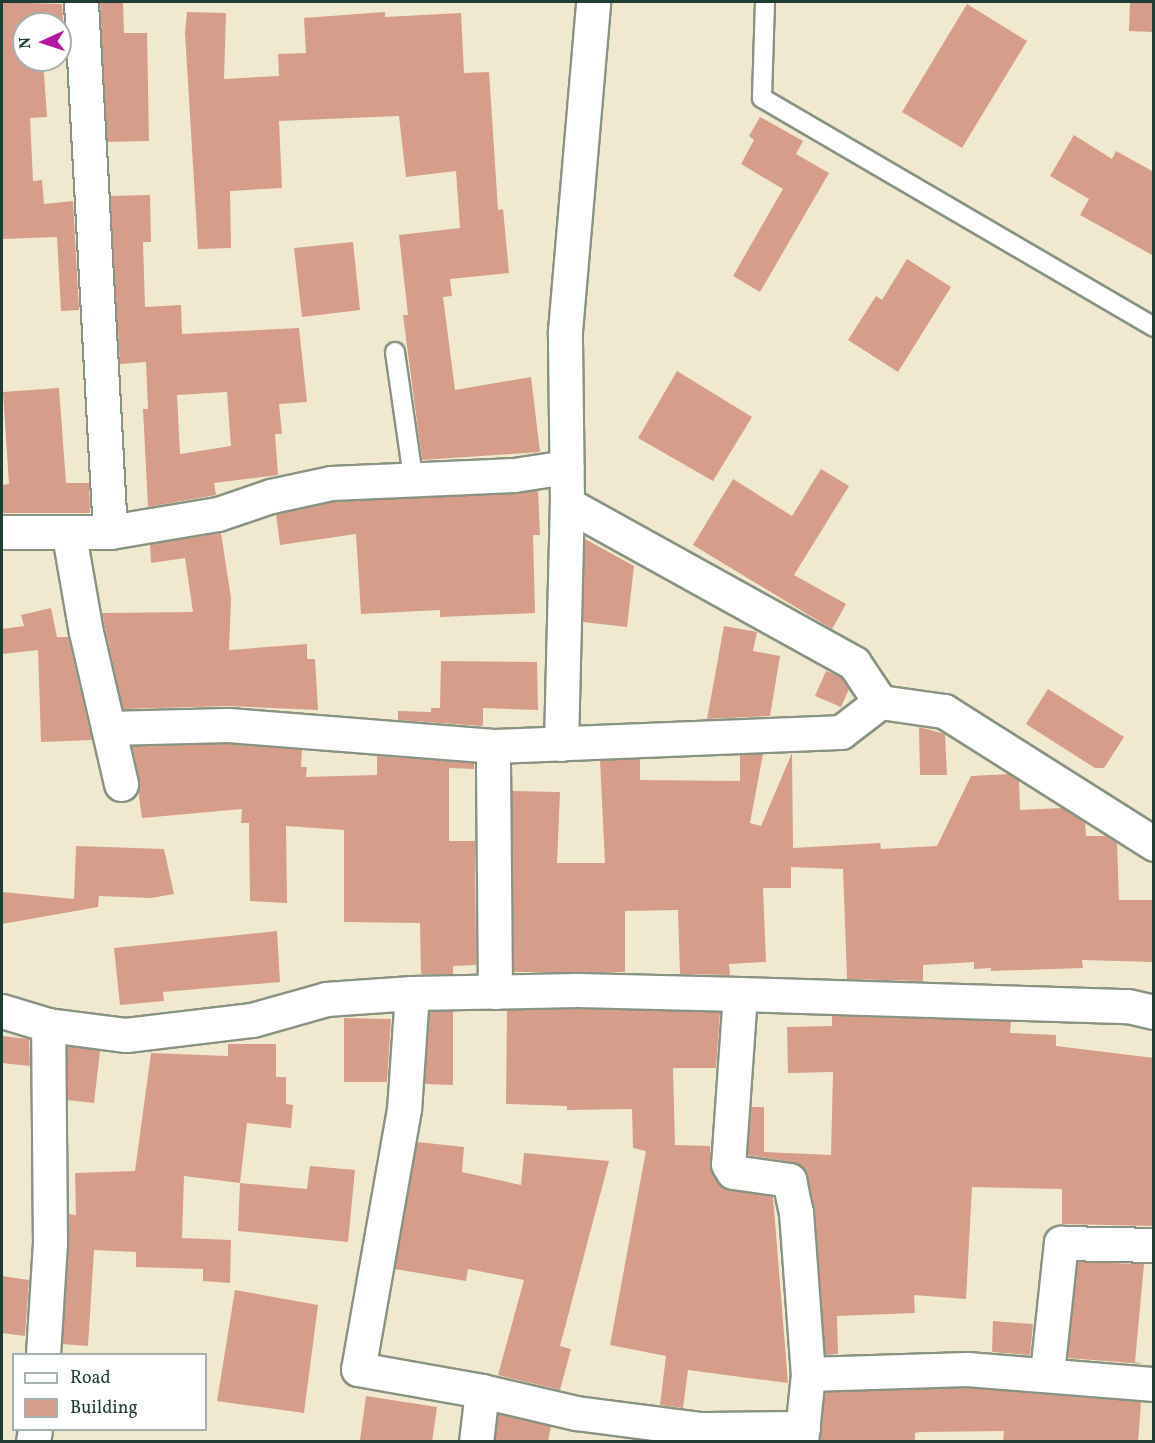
<!DOCTYPE html>
<html>
<head>
<meta charset="utf-8">
<style>
  body { margin:0 }
  #map { position:relative; width:1155px; height:1443px; overflow:hidden; background:#f0e9d0; font-family:Vollkorn,serif }
  div>[style] { position:absolute }
  [style*='--x'] { left:calc(var(--x)*1px); top:calc(var(--y)*1px); width:calc(var(--w)*1px); rotate:calc(var(--a)*1deg) }
  .building>* { inset:0; background:#d69d8a }
  .roads { filter:drop-shadow(2px 0 #889382) drop-shadow(-2px 0 #889382) drop-shadow(0 2px #889382) drop-shadow(0 -2px #889382) }
  .service>* { height:18px; margin:-9px; padding:0 9px; transform-origin:9px; border-radius:9px; background:#fff }
  .minor>* { height:33px; margin:-16.5px; padding:0 16.5px; transform-origin:16.5px; border-radius:16.5px; background:#fff }
  span { translate:-50% -50%; white-space:nowrap; text-align:center; line-height:1.15; -webkit-text-stroke:4.5px #fff; paint-order:stroke }
  .frame { position:absolute; inset:0; border:3px solid #1f3d34; pointer-events:none }
  .legend { position:absolute; left:12px; top:1353px; width:195px; height:78px; box-sizing:border-box; background:#fff; border:2px solid #a5b1ae; margin:0; padding:8px 10px; list-style:none; font-size:18px; color:#1f3d34 }
  .legend li { display:flex; align-items:center; gap:12px; height:30px }
  .legend b { width:30px; border:2px solid #a5b1ae }
  .north { position:absolute; left:12px; top:12px; width:60px; height:60px; box-sizing:border-box; background:#fff; border:2px solid #a5b1ae; border-radius:50%; rotate:267deg; font-size:16px; font-weight:700; line-height:24px; text-align:center; color:#1f3d34 }
  .north::after { content:''; display:block; margin:auto; width:21px; height:27px; background:#b5179e; clip-path:polygon(50% 0,100% 100%,50% 72%,0 100%) }
</style>
</head>
<body>
<div id="map">
  <div class="building">
    <i style="clip-path:polygon(2px 2px,62px 4px,65px 47px,60px 47px,60px 24px,24px 24px,24px 60px,43px 60px,47px 117px,30px 118px,33px 181px,42px 180px,44px 204px,73px 201px,79px 310px,61px 311px,57px 237px,2px 239px)"></i>
    <i style="clip-path:polygon(123px 2px,124px 33px,147px 33px,149px 141px,107px 142px,100px 3px)"></i>
    <i style="clip-path:polygon(1130px 2px,1154px 2px,1154px 32px,1129px 31px)"></i>
    <i style="clip-path:polygon(967px 4px,1027px 41px,962px 148px,902px 112px)"></i>
    <i style="clip-path:polygon(187px 12px,226px 13px,224px 79px,279px 76px,278px 54px,306px 53px,304px 18px,385px 12px,385px 17px,461px 13px,464px 73px,489px 72px,498px 210px,503px 209px,509px 273px,450px 279px,452px 296px,443px 297px,455px 390px,531px 377px,540px 452px,422px 460px,403px 315px,408px 315px,399px 235px,460px 228px,456px 171px,406px 177px,399px 116px,279px 121px,282px 188px,230px 191px,231px 248px,198px 249px,185px 32px)"></i>
    <i style="clip-path:polygon(760px 117px,803px 141px,796px 154px,829px 173px,760px 292px,733px 276px,783px 189px,741px 164px,754px 140px,749px 136px)"></i>
    <i style="clip-path:polygon(1074px 135px,1112px 159px,1116px 151px,1154px 172px,1154px 256px,1080px 215px,1089px 199px,1050px 176px)"></i>
    <i style="clip-path:polygon(evenodd,150px 195px,151px 242px,143px 242px,145px 307px,181px 305px,182px 334px,299px 328px,307px 402px,279px 404px,282px 434px,275px 434px,278px 475px,214px 483px,216px 495px,148px 507px,143px 409px,148px 409px,146px 362px,120px 364px,110px 196px,150px 195px,227px 392px,231px 446px,180px 454px,177px 395px,227px 392px)"></i>
    <i style="clip-path:polygon(353px 242px,360px 310px,302px 317px,294px 248px)"></i>
    <i style="clip-path:polygon(907px 259px,951px 287px,898px 372px,848px 340px,876px 296px,882px 300px)"></i>
    <i style="clip-path:polygon(677px 371px,752px 417px,713px 481px,638px 438px)"></i>
    <i style="clip-path:polygon(59px 388px,66px 483px,89px 483px,90px 513px,2px 513px,2px 485px,9px 484px,3px 392px)"></i>
    <i style="clip-path:polygon(821px 469px,849px 486px,794px 575px,846px 604px,832px 629px,693px 545px,733px 479px,792px 516px)"></i>
    <i style="clip-path:polygon(538px 490px,540px 535px,533px 535px,535px 613px,440px 617px,440px 610px,361px 614px,356px 534px,280px 545px,276px 514px,333px 502px)"></i>
    <i style="clip-path:polygon(221px 533px,231px 598px,229px 650px,307px 644px,307px 659px,315px 659px,318px 710px,228px 706px,123px 709px,102px 613px,193px 612px,185px 558px,151px 563px,150px 544px)"></i>
    <i style="clip-path:polygon(585px 539px,634px 566px,627px 627px,583px 622px)"></i>
    <i style="clip-path:polygon(51px 608px,57px 637px,68px 637px,92px 740px,41px 742px,38px 650px,2px 654px,2px 629px,24px 626px,21px 615px)"></i>
    <i style="clip-path:polygon(724px 626px,757px 632px,753px 651px,780px 656px,770px 716px,707px 719px)"></i>
    <i style="clip-path:polygon(441px 661px,537px 662px,538px 710px,483px 708px,483px 726px,398px 720px,398px 711px,431px 712px,431px 708px,440px 708px)"></i>
    <i style="clip-path:polygon(826px 671px,841px 677px,849px 689px,841px 707px,815px 696px)"></i>
    <i style="clip-path:polygon(1048px 689px,1124px 737px,1104px 768px,1095px 768px,1026px 724px)"></i>
    <i style="clip-path:polygon(919px 727px,945px 734px,947px 775px,920px 775px)"></i>
    <i style="clip-path:polygon(227px 744px,302px 750px,301px 767px,307px 767px,306px 777px,377px 775px,377px 756px,474px 763px,474px 769px,449px 768px,449px 841px,475px 841px,476px 965px,453px 966px,453px 974px,421px 974px,420px 923px,344px 922px,344px 830px,286px 826px,287px 903px,250px 901px,249px 823px,241px 823px,242px 809px,142px 818px,132px 746px)"></i>
    <i style="clip-path:polygon(792px 753px,793px 848px,880px 843px,881px 849px,937px 846px,971px 776px,1009px 774px,1019px 781px,1020px 810px,1062px 808px,1085px 823px,1086px 836px,1106px 836px,1117px 843px,1119px 900px,1154px 900px,1154px 962px,1082px 960px,1083px 968px,991px 971px,991px 968px,974px 969px,974px 962px,923px 965px,923px 981px,847px 979px,843px 869px,791px 867px,791px 888px,763px 888px,766px 962px,729px 964px,730px 975px,680px 974px,678px 910px,625px 911px,625px 972px,514px 972px,512px 791px,560px 792px,557px 863px,605px 863px,600px 760px,640px 759px,640px 780px,740px 781px,740px 755px,763px 754px,750px 823px,761px 826px)"></i>
    <i style="clip-path:polygon(76px 846px,164px 849px,174px 894px,151px 898px,99px 896px,98px 907px,2px 924px,2px 892px,74px 899px)"></i>
    <i style="clip-path:polygon(277px 931px,280px 982px,163px 992px,164px 1001px,120px 1005px,114px 948px)"></i>
    <i style="clip-path:polygon(577px 1009px,720px 1012px,716px 1068px,673px 1068px,675px 1145px,710px 1146px,712px 1173px,722px 1187px,773px 1197px,788px 1383px,688px 1370px,683px 1408px,660px 1405px,666px 1356px,610px 1345px,646px 1151px,633px 1148px,632px 1109px,567px 1110px,567px 1106px,506px 1104px,507px 1010px)"></i>
    <i style="clip-path:polygon(430px 1011px,453px 1011px,453px 1085px,424px 1084px)"></i>
    <i style="clip-path:polygon(832px 1016px,1011px 1021px,1010px 1033px,1056px 1035px,1056px 1046px,1154px 1058px,1154px 1226px,1062px 1224px,1062px 1189px,972px 1187px,966px 1299px,914px 1295px,915px 1313px,837px 1316px,838px 1354px,825px 1355px,815px 1210px,807px 1175px,792px 1162px,747px 1155px,751px 1107px,764px 1107px,764px 1152px,831px 1155px,833px 1072px,788px 1073px,787px 1027px,832px 1026px)"></i>
    <i style="clip-path:polygon(344px 1018px,391px 1019px,387px 1082px,344px 1082px)"></i>
    <i style="clip-path:polygon(2px 1036px,29px 1039px,30px 1066px,2px 1063px)"></i>
    <i style="clip-path:polygon(228px 1044px,276px 1044px,276px 1077px,286px 1077px,286px 1104px,293px 1105px,291px 1128px,247px 1123px,240px 1183px,184px 1176px,182px 1238px,231px 1240px,230px 1283px,203px 1281px,203px 1269px,136px 1267px,136px 1252px,94px 1250px,88px 1346px,62px 1344px,68px 1214px,76px 1215px,75px 1173px,135px 1171px,151px 1053px,228px 1056px)"></i>
    <i style="clip-path:polygon(67px 1046px,100px 1051px,94px 1103px,67px 1100px)"></i>
    <i style="clip-path:polygon(417px 1142px,464px 1147px,462px 1172px,521px 1185px,524px 1153px,609px 1161px,560px 1346px,571px 1349px,560px 1390px,498px 1375px,524px 1280px,468px 1269px,466px 1281px,395px 1269px)"></i>
    <i style="clip-path:polygon(310px 1166px,355px 1170px,348px 1242px,238px 1231px,240px 1183px,307px 1189px)"></i>
    <i style="clip-path:polygon(1078px 1262px,1144px 1264px,1135px 1362px,1144px 1364px,1067px 1358px)"></i>
    <i style="clip-path:polygon(2px 1276px,29px 1280px,25px 1336px,2px 1333px)"></i>
    <i style="clip-path:polygon(235px 1290px,318px 1305px,304px 1413px,217px 1401px)"></i>
    <i style="clip-path:polygon(993px 1321px,1033px 1324px,1030px 1355px,992px 1352px)"></i>
    <i style="clip-path:polygon(967px 1388px,1141px 1402px,1138px 1442px,1003px 1442px,1004px 1431px,920px 1432px,915px 1433px,915px 1442px,820px 1442px,825px 1392px)"></i>
    <i style="clip-path:polygon(366px 1396px,437px 1407px,432px 1442px,360px 1440px)"></i>
    <i style="clip-path:polygon(498px 1414px,551px 1426px,548px 1442px,495px 1442px)"></i>
  </div>
  <div class="roads">
    <div class="service">
      <i style="--x:765;--y:2;--w:96;--a:91.8"></i>
      <i style="--x:762;--y:98;--w:454;--a:30.3"></i>
      <i style="--x:395;--y:352;--w:126;--a:81.8"></i>
    </div>
    <div class="minor">
      <i style="--x:81;--y:2;--w:531;--a:86.87"></i>
      <i style="--x:2;--y:532;--w:108;--a:0"></i>
      <i style="--x:110;--y:532;--w:109;--a:-9.5"></i>
      <i style="--x:218;--y:514;--w:56;--a:-18.8"></i>
      <i style="--x:271;--y:496;--w:61;--a:-12.2"></i>
      <i style="--x:331;--y:483;--w:183;--a:-2.5"></i>
      <i style="--x:514;--y:475;--w:53;--a:-8.7"></i>
      <i style="--x:69;--y:535;--w:98;--a:80.1"></i>
      <i style="--x:86;--y:632;--w:156;--a:77"></i>
      <i style="--x:880;--y:702;--w:65;--a:8"></i>
      <i style="--x:944;--y:711;--w:249;--a:32.3"></i>
      <i style="--x:108;--y:728;--w:120;--a:-1.4"></i>
      <i style="--x:228;--y:725;--w:266;--a:4.5"></i>
      <i style="--x:561;--y:744;--w:240;--a:-88.6"></i>
      <i style="--x:567;--y:504;--w:173;--a:-90.7"></i>
      <i style="--x:565;--y:331;--w:330;--a:-85.1"></i>
      <i style="--x:495;--y:992;--w:246;--a:-90.5"></i>
      <i style="--x:493;--y:746;--w:348;--a:-2.3"></i>
      <i style="--x:841;--y:732;--w:49;--a:-37.6"></i>
      <i style="--x:880;--y:702;--w:47;--a:-123.7"></i>
      <i style="--x:854;--y:663;--w:328;--a:-151"></i>
      <i style="--x:412;--y:993;--w:116;--a:93.9"></i>
      <i style="--x:404;--y:1109;--w:264;--a:100"></i>
      <i style="--x:358;--y:1369;--w:126;--a:10.1"></i>
      <i style="--x:482;--y:1391;--w:97;--a:13.2"></i>
      <i style="--x:576;--y:1413;--w:126;--a:7.3"></i>
      <i style="--x:740;--y:994;--w:170;--a:94"></i>
      <i style="--x:728;--y:1164;--w:9;--a:58"></i>
      <i style="--x:733;--y:1172;--w:57;--a:8.1"></i>
      <i style="--x:789;--y:1180;--w:33;--a:78"></i>
      <i style="--x:796;--y:1212;--w:162;--a:85.8"></i>
      <i style="--x:808;--y:1374;--w:68;--a:95.9"></i>
      <i style="--x:2;--y:1011;--w:48;--a:16.9"></i>
      <i style="--x:48;--y:1025;--w:79;--a:7.3"></i>
      <i style="--x:126;--y:1035;--w:127;--a:-6.8"></i>
      <i style="--x:252;--y:1020;--w:77;--a:-15.8"></i>
      <i style="--x:326;--y:999;--w:86;--a:-4"></i>
      <i style="--x:412;--y:993;--w:165;--a:-1"></i>
      <i style="--x:577;--y:990;--w:163;--a:1.4"></i>
      <i style="--x:740;--y:994;--w:388;--a:1.8"></i>
      <i style="--x:1128;--y:1006;--w:27;--a:13"></i>
      <i style="--x:43;--y:1354;--w:110;--a:-86.4"></i>
      <i style="--x:50;--y:1244;--w:219;--a:-90.5"></i>
      <i style="--x:1047;--y:1373;--w:131;--a:-83.9"></i>
      <i style="--x:1061;--y:1243;--w:93;--a:1.2"></i>
      <i style="--x:808;--y:1374;--w:159;--a:-1.8"></i>
      <i style="--x:967;--y:1369;--w:188;--a:4.6"></i>
      <i style="--x:33;--y:1442;--w:12;--a:-81"></i>
      <i style="--x:476;--y:1442;--w:51;--a:-83.3"></i>
      <i style="--x:698;--y:1442;--w:13;--a:-77"></i>
      <i style="--x:701;--y:1429;--w:102;--a:-0.6"></i>
    </div>
  </div>
  <div class="frame"></div>
  <ul class="legend">
  <li><b style="height:8px;background:#fff"></b>Road</li>
  <li><b style="height:16px;background:#d69d8a"></b>Building</li>
  </ul>
  <div class="north">N</div>
</div>
</body>
</html>
